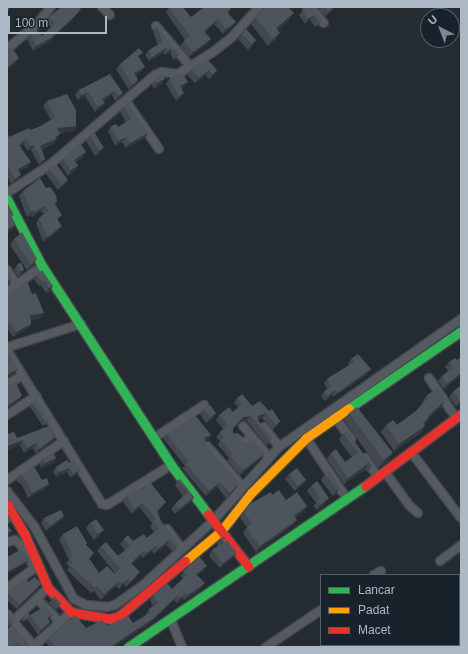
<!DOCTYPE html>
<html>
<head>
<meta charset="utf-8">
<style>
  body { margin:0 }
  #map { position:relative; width:468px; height:654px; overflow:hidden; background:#242b31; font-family:Helvetica,sans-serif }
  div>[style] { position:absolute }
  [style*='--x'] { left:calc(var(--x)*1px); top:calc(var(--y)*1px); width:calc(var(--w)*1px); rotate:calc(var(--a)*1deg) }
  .roads { filter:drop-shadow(1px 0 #42474c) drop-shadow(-1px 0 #42474c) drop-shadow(0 1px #42474c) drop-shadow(0 -1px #42474c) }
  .street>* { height:8px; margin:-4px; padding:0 4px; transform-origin:4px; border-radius:4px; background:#545a60 }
  .fast>* { height:9px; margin:-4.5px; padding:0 4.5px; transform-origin:4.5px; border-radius:4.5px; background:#30b455 }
  .slow>* { height:9px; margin:-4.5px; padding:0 4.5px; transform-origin:4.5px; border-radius:4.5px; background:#ff9f0a }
  .jam>* { height:9px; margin:-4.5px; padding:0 4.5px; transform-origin:4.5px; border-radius:4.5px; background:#e5322d }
  .wall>* { inset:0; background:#43484f }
  .shaded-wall>* { inset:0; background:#32383e }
  .building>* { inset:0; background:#4e545b }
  span { translate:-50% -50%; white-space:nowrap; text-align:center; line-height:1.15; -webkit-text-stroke:3.5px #18222b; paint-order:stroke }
  .frame { position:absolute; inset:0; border:8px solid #acb8c4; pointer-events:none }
  .legend { position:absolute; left:320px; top:574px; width:140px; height:72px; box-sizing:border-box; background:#18222b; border:1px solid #535e68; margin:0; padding:5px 7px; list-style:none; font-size:12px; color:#acb8c4 }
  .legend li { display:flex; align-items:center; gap:8px; height:20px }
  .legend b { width:20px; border:1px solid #535e68 }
  .north { position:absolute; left:420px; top:8px; width:40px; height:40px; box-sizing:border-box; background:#18222b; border:1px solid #535e68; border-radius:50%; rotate:318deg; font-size:11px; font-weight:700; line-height:16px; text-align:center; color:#acb8c4 }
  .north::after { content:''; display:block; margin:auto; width:14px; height:18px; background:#7c8791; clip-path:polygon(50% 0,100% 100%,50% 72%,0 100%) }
  .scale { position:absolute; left:8px; top:16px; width:99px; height:18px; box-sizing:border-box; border:2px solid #acb8c4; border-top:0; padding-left:5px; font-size:12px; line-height:14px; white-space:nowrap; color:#acb8c4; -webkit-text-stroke:3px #18222b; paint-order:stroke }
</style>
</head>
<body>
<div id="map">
  <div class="roads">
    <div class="street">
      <i style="--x:102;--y:7;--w:11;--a:45"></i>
      <i style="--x:310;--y:7;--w:21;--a:49"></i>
      <i style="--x:156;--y:26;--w:54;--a:49.5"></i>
      <i style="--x:7;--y:49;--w:39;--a:-40"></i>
      <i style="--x:37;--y:24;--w:22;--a:-51"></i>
      <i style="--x:126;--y:101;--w:58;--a:55.5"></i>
      <i style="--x:7;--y:193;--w:53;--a:-33.4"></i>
      <i style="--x:51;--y:164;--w:137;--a:-40.6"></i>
      <i style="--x:155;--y:75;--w:8;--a:-23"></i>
      <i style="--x:162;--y:72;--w:16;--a:7"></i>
      <i style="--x:178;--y:74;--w:41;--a:-32.2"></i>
      <i style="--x:213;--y:52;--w:24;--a:-38"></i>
      <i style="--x:232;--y:37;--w:40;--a:-48"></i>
      <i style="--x:7;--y:270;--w:18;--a:56"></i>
      <i style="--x:7;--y:292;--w:44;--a:-36.6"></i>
      <i style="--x:81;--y:324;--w:77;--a:162.5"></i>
      <i style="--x:8;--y:347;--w:3;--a:108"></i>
      <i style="--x:7;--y:350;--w:181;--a:58.3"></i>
      <i style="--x:102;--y:504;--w:5;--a:11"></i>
      <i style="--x:107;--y:505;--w:75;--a:-32"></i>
      <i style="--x:429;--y:378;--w:48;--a:56"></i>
      <i style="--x:7;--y:384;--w:17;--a:-28"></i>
      <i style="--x:7;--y:415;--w:35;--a:-33"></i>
      <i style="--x:333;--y:415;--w:30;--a:53"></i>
      <i style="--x:243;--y:426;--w:16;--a:50"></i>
      <i style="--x:264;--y:427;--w:25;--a:53"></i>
      <i style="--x:154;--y:438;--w:60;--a:-33.4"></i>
      <i style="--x:236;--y:438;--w:8;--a:40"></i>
      <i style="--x:242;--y:443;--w:12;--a:-24"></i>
      <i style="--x:253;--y:438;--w:25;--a:50"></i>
      <i style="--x:306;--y:438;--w:73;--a:56.1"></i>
      <i style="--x:207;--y:446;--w:53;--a:48.8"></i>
      <i style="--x:411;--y:452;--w:83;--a:52.9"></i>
      <i style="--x:365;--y:458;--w:23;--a:56"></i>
      <i style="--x:385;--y:472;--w:41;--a:54"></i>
      <i style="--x:409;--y:505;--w:12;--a:42"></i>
      <i style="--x:7;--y:480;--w:69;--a:-34.4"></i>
      <i style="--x:7;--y:491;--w:44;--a:52.4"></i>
      <i style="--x:34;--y:526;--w:83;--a:61.3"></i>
      <i style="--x:74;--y:599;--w:13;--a:27"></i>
      <i style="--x:86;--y:605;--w:21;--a:5"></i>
      <i style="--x:107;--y:607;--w:8;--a:-14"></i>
      <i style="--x:115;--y:605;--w:33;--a:-35"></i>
      <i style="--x:142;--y:586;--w:96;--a:-42.5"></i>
      <i style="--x:213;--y:521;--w:99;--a:-48.3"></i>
      <i style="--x:279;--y:447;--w:223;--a:-35.1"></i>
      <i style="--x:167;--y:529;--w:25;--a:53"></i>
      <i style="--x:7;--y:542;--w:8;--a:-14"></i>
      <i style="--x:15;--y:540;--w:6;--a:39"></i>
      <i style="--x:20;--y:544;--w:26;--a:58"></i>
      <i style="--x:34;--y:566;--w:4;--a:117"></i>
      <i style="--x:32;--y:570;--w:31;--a:144"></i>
      <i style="--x:440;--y:561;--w:26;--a:-37"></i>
      <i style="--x:374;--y:575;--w:8;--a:-30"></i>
      <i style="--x:37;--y:599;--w:33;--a:45"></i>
      <i style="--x:7;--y:614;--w:43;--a:49.7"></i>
      <i style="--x:171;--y:620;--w:29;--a:68"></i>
      <i style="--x:13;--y:621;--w:48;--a:-43.3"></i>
      <i style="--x:33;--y:647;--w:52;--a:-42.6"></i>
      <i style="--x:266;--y:647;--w:66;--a:-33.9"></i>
    </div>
    <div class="fast">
      <i style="--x:7;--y:199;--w:76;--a:62.4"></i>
      <i style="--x:42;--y:266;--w:237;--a:57"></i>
      <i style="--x:171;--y:465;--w:61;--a:52.9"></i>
      <i style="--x:349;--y:408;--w:136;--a:-34.5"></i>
      <i style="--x:128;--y:647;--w:287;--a:-34.2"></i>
    </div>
    <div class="slow">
      <i style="--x:185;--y:561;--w:47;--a:-39.8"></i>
      <i style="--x:221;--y:531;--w:48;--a:-51.7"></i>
      <i style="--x:251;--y:493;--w:78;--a:-45"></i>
      <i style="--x:306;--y:438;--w:52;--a:-34.9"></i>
    </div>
    <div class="jam">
      <i style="--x:365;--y:486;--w:120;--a:-36.9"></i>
      <i style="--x:7;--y:504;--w:34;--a:60"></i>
      <i style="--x:24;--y:533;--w:60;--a:66.4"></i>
      <i style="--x:48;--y:588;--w:33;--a:46"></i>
      <i style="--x:71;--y:612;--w:39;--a:10"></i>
      <i style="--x:109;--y:619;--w:10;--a:-17"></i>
      <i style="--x:119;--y:616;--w:86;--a:-39.8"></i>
      <i style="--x:208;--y:514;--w:66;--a:52.4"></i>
    </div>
  </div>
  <div class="wall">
    <i style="clip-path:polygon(169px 7px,191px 17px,231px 8px,228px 13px,232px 27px,223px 34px,214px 24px,205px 32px,207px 44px,189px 57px,180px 46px,185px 40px,166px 12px)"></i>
    <i style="clip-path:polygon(300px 7px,310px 7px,321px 20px,318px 25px,315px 27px,310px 20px,305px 24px,299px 15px,303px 10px)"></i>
    <i style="clip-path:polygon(316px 7px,334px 7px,332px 11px,326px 16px)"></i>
    <i style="clip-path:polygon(49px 17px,72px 20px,47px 43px,33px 51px,27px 39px,31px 34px,42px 36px,51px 27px,46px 22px)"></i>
    <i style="clip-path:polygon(256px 18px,289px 20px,278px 30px,276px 39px,268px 46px,251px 24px)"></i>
    <i style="clip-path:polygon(157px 27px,172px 48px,169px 53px,165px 55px,163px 53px,149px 61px,145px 55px,149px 50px,158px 45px,153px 32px)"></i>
    <i style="clip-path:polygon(242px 34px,256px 40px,253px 45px,248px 50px,238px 39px)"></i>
    <i style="clip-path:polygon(173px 49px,180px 53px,176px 58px,174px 60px,170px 54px)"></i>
    <i style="clip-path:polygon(140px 58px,142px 71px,136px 75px,138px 80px,135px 85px,129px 90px,116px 69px,120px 64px)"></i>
    <i style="clip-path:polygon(191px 69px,217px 70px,214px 75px,209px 79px,206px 75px,195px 83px,187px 75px)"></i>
    <i style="clip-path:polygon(110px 74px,120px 97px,115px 101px,112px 95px,103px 101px,105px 103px,101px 107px,95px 112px,85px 96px,78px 100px,75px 95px,79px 90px)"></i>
    <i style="clip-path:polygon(169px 79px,184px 87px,182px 89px,181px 98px,176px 101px,166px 84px)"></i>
    <i style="clip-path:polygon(155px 80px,162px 84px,154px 89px,152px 85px)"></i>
    <i style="clip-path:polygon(47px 101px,76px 126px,73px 131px,59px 133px,60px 134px,53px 144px,42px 149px,45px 159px,42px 163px,39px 165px,31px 150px,28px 151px,23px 144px,20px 146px,28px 167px,19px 171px,18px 179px,11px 184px,7px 176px,7px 133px,9px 137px,39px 127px,51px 120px,43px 106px)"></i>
    <i style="clip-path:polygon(123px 107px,145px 138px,126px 148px,122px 142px,115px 146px,108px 131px,111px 126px,118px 127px,126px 122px,120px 112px)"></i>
    <i style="clip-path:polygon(90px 136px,100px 153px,95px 156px,86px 141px)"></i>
    <i style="clip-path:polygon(82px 158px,76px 162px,78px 166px,75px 171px,68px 176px,60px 164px,63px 159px)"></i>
    <i style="clip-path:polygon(49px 169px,64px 185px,58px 190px,46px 174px)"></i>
    <i style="clip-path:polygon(46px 188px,57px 201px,55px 205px,58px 220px,58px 231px,43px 242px,36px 223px,39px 218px,44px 215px,41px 211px,32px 217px,31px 215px,27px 217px,19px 196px,23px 191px)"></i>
    <i style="clip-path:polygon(14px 239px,33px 265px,27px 270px,10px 245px)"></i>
    <i style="clip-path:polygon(17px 265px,24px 270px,20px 275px,18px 276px,14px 270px)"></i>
    <i style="clip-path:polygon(37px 275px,53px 286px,50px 291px,46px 293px,41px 285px,39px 286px,34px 279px)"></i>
    <i style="clip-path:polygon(7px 294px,32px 294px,40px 318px,30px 320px,31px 324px,27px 329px,13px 337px,7px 328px)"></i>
    <i style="clip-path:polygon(351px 359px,368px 374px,333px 397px,332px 395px,325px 401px,321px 396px,324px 392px,327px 389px,324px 383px,327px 379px,349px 365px,348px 363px)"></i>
    <i style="clip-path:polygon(449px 362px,461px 375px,444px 389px,438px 381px,442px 376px,448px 371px,445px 367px)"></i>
    <i style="clip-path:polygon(461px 385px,461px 403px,456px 406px,449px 397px,453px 392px)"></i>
    <i style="clip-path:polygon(426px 396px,441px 407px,429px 418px,425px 425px,421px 433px,394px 451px,381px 432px,386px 425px,397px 425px,416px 411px,422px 404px,422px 403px)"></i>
    <i style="clip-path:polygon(237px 398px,252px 406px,269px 411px,280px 421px,277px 426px,272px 430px,262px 418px,259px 419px,259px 422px,272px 438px,269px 443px,266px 445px,247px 421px,240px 422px,233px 429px,233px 433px,242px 442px,261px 458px,240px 475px,227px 461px,229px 458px,218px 445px,220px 441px,216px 437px,220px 432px,223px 429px,216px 420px,219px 415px,233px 412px,238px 407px,234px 403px)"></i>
    <i style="clip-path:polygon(32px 403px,49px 420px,46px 424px,43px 426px,30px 407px)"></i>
    <i style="clip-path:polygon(204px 409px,216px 413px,213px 418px,206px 423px,200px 414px)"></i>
    <i style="clip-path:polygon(349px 413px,388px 461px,378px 468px,344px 420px)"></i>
    <i style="clip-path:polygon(343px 433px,372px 466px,368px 472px,365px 470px,344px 484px,327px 459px,331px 453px,345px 462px,352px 457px,339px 440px)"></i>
    <i style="clip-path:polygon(7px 434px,17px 438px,55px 437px,51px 442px,36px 454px,33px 448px,24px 453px,20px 445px,7px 450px)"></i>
    <i style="clip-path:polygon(167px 434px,211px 435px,208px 440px,205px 440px,205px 444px,236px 487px,226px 498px,217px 487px,206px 496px,182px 468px,185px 466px,163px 438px)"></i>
    <i style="clip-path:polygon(56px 458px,53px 463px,41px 468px,40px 464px,43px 459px)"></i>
    <i style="clip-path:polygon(67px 460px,77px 474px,70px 478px,67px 472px,56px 477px,53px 472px,56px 467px)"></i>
    <i style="clip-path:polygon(289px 474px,306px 480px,302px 485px,295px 491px,285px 479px)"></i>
    <i style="clip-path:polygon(325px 474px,340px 488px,336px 493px,333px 496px,321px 480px)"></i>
    <i style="clip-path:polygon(20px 475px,45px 489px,28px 498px,22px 485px,16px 480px)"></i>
    <i style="clip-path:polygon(178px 480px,194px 497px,191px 502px,175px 514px,171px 509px,175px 504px,183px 496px,175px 485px)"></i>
    <i style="clip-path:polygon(311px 486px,325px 504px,317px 510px,313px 506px,316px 503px,307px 491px)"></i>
    <i style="clip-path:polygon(142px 490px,162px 507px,157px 512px,161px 521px,178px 544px,175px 549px,172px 551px,166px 545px,154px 554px,152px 551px,143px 558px,141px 556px,132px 564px,136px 577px,126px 587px,124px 584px,119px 589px,116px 586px,101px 600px,94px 591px,91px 593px,67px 570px,69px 567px,66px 563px,69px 560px,59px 539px,63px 534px,87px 543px,86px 545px,94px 553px,89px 559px,99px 573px,115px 574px,115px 573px,97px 551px,101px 546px,118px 556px,125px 550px,120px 544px,124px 539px,133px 541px,147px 538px,154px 532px,150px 527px,152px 523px,140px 508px,132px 514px,123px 502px,126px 496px)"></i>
    <i style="clip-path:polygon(272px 495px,286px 500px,307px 506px,303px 512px,295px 518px,293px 525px,256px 552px,243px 533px,247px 527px,240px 518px,244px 512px)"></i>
    <i style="clip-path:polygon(64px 516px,60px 521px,46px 531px,41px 523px,44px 518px)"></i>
    <i style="clip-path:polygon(90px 523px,100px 535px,94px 540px,86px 528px)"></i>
    <i style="clip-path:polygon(220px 539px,233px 558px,220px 568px,209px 556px,212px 550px,218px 546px,217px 544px)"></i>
    <i style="clip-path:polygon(207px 566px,203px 571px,197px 575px,201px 588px,197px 592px,184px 600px,182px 598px,177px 603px,174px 600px,150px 623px,114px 647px,49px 647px,46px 642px,49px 638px,86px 628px,107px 626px,133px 623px,146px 615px,146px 614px,149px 609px,153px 606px,150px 600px,153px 595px,172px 589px,183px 579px,181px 576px,184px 571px)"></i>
    <i style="clip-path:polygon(28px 582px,38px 589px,17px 609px,7px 600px,7px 591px)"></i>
    <i style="clip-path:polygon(53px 598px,61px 603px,56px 610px,49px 603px)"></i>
    <i style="clip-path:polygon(7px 611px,14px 622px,10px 626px,7px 628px)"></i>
    <i style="clip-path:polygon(30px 615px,49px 619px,48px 620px,47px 627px,38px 635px,27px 619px,28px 618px,24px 622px,22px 620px,24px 617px)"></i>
    <i style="clip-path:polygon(7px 629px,28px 647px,7px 647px)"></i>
  </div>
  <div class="shaded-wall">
    <i style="clip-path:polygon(334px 7px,332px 11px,326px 16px,329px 11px)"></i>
    <i style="clip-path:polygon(81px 9px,72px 20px,47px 43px,33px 51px,36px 46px)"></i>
    <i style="clip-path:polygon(294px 13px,289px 20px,272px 35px,276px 28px)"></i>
    <i style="clip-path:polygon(314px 15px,310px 20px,305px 24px,308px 19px)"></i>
    <i style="clip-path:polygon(218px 19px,214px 24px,200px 36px,204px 31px)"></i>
    <i style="clip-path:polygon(236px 22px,232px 27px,223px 34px,226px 29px)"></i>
    <i style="clip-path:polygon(280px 33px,276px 39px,268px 46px,273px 39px)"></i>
    <i style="clip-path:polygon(211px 39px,207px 44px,189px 57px,193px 52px)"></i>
    <i style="clip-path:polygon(256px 40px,253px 45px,248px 50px,252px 44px)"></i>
    <i style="clip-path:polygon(166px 48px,163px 53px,149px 61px,152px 57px)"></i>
    <i style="clip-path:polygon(172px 48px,169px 53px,165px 55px,168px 51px)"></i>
    <i style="clip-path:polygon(19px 58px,16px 63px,7px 70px,7px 68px)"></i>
    <i style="clip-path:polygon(145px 67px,142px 71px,131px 78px,134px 73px)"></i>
    <i style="clip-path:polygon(209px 70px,206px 75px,195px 83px,199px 78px)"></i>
    <i style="clip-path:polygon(217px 70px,214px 75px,209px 79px,213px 74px)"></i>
    <i style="clip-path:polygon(165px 79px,162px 84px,154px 89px,157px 83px)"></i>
    <i style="clip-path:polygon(138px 80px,135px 85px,129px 90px,132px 85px)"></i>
    <i style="clip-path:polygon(188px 82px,184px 87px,177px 92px,180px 86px)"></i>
    <i style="clip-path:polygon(115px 91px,112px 95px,99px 104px,102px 99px)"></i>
    <i style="clip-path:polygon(88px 92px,85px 96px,78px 100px,81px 95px)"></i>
    <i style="clip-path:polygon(123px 93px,120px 97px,115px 101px,119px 96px)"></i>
    <i style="clip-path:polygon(184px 93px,181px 98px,176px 101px,179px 96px)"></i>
    <i style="clip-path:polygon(105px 103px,101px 107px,95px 112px,98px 107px)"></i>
    <i style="clip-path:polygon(76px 126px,73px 131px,53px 133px,57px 128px)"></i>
    <i style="clip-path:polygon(148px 133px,145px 138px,126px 148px,130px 143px)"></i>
    <i style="clip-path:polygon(60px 134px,53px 144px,37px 151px,40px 146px)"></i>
    <i style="clip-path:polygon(126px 137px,122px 142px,115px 146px,118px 141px)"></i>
    <i style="clip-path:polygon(26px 139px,23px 144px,15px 150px,19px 145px)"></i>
    <i style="clip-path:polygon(34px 145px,31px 150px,28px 151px,31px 146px)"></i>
    <i style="clip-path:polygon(104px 148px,100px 153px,95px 156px,99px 151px)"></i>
    <i style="clip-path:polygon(86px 152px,82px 158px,71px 165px,74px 160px)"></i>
    <i style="clip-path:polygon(45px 159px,42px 163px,39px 165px,42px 161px)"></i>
    <i style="clip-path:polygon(31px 162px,28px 167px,15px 174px,18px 169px)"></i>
    <i style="clip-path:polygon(78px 166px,75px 171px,68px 176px,71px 170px)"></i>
    <i style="clip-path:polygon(21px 175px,18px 179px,11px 184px,15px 179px)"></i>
    <i style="clip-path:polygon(68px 180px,64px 185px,58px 190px,62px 185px)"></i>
    <i style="clip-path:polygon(45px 206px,41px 211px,32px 217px,35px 212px)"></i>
    <i style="clip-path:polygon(34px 210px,31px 215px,27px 217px,31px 212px)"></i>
    <i style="clip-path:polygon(15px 225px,12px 230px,7px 233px,7px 230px)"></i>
    <i style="clip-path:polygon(62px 226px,58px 231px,43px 242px,47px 237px)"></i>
    <i style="clip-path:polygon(37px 259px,33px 265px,27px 270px,31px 265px)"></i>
    <i style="clip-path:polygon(24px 270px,20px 275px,18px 276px,21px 271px)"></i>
    <i style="clip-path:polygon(12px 278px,9px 283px,7px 284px,7px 282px)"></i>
    <i style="clip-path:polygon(53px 286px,50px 291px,46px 293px,49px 288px)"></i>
    <i style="clip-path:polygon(44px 313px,40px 318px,26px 320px,30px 315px)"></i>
    <i style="clip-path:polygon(31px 324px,27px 329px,13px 337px,16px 332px)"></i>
    <i style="clip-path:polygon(18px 369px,15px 373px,7px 378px,7px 375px)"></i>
    <i style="clip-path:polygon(371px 369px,368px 374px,333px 397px,337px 393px)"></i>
    <i style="clip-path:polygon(461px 373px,461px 375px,444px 389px,447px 384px)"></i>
    <i style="clip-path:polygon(335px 390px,332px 395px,325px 401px,328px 396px)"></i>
    <i style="clip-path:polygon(22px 396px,19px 400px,7px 409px,7px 406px)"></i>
    <i style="clip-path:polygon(446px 400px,441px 407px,427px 420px,429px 418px,425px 425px,418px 430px,428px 416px)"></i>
    <i style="clip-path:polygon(461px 400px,461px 403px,456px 406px,460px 401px)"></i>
    <i style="clip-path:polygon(216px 413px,213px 418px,206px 423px,210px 418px)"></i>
    <i style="clip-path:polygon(266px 413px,262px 418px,255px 421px,258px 416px)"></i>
    <i style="clip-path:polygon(251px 416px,247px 421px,240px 422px,230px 433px,233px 428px,243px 417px)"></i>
    <i style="clip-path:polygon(280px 421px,277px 426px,272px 430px,276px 425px)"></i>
    <i style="clip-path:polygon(425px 426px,421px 433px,394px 451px,399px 444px)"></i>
    <i style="clip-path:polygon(211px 435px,208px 440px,202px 441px,205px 437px)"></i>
    <i style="clip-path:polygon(55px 437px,51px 442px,36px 454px,39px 449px)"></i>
    <i style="clip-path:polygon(23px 440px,20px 445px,7px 450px,7px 446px)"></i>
    <i style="clip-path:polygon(37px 443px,33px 448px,24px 453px,27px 448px)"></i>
    <i style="clip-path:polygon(393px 453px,388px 461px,378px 468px,384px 460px)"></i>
    <i style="clip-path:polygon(265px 454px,261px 458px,240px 475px,243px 470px)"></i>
    <i style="clip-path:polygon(56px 458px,53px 463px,41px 468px,45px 463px)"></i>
    <i style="clip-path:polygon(369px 463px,365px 470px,344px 484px,348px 478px)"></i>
    <i style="clip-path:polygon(70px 468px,67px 472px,56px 477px,59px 472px)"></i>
    <i style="clip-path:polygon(80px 470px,77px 474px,70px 478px,73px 474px)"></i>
    <i style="clip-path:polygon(306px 480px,302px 485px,295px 491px,298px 486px)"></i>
    <i style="clip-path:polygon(220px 482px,217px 487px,206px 496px,209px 491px)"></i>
    <i style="clip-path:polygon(239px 483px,236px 487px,226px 498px,230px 493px)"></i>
    <i style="clip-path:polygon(49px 484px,45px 489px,28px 498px,32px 493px)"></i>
    <i style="clip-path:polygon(340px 488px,336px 493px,333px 496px,337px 490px)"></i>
    <i style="clip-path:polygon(194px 497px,191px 502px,175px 514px,179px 509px)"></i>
    <i style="clip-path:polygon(329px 498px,325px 504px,317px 510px,320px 505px)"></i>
    <i style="clip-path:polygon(166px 502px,162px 507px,153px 516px,157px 511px)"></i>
    <i style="clip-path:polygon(143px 503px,140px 508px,132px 514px,135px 509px)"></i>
    <i style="clip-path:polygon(307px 506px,303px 512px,290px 521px,294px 516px)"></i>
    <i style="clip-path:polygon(64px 516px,60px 521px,46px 531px,50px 526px)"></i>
    <i style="clip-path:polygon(297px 520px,293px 525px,256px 552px,260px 546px)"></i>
    <i style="clip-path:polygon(104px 530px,100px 535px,94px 540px,98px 534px)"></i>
    <i style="clip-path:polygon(12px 531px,9px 536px,7px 537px,7px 533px)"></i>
    <i style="clip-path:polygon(169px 540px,166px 545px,154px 554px,158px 549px)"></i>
    <i style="clip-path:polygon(156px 546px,152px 551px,143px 558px,147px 553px)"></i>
    <i style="clip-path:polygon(144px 551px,141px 556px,128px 568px,131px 563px)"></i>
    <i style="clip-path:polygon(237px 553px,233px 558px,220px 568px,223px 563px)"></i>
    <i style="clip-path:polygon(29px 560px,26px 564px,7px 574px,7px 572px)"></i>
    <i style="clip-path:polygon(207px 566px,203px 571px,193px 579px,196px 574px)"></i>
    <i style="clip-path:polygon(140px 572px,136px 577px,126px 587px,130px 582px)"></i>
    <i style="clip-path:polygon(128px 579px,124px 584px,119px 589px,122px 584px)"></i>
    <i style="clip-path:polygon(120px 581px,116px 586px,101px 600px,104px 594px)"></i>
    <i style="clip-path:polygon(205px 583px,201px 588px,197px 592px,184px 600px,188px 595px)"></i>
    <i style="clip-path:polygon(41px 584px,38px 589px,17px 609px,20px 604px)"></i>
    <i style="clip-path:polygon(186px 593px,182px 598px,177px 603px,180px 598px)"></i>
    <i style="clip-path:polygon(178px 595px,174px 600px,150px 623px,114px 647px,108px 647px)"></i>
    <i style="clip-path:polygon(53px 614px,49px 619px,43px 623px,47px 618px)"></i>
    <i style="clip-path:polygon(14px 622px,10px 626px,7px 628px,11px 624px)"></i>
    <i style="clip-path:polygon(50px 622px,47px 627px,38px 635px,41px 630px)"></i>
  </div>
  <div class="building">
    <i style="clip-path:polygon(7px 7px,10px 7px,8px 11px,7px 10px)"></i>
    <i style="clip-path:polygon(61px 7px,79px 7px,81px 9px,76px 15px,51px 38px,36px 46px,31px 34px,36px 29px,42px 36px,55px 23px,49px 17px)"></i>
    <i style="clip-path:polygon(169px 7px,183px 7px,191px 17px,204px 7px,231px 7px,231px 8px,227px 12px,236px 22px,226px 29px,218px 19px,204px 31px,211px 39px,193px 52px,184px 41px,190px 36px)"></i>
    <i style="clip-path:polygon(265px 7px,288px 7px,294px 13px,276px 28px,280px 33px,273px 39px,256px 18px)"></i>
    <i style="clip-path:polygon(307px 7px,310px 7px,321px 20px,319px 22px,314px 15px,308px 19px,302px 10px)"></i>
    <i style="clip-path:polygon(325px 7px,334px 7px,329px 11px)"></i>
    <i style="clip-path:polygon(157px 27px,172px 48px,168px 51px,166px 48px,152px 57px,149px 50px,162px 42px)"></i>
    <i style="clip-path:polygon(246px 29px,256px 40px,252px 44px,242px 34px)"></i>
    <i style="clip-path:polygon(7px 48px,13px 49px,19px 58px,7px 68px)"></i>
    <i style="clip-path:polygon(139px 48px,143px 53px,138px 56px,145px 67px,134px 73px,138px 80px,132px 85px,120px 64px)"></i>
    <i style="clip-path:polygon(175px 48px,180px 53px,178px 55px,173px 49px)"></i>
    <i style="clip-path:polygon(207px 59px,217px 70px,213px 74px,209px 70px,199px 78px,191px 69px)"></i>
    <i style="clip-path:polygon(110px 74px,123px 93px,119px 96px,115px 91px,102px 99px,105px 103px,98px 107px,88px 92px,81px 95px,79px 90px)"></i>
    <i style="clip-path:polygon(163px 74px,165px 79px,157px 83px,155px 80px)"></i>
    <i style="clip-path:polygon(176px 74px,183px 74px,188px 82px,180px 86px,184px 93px,179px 96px,169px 79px)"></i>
    <i style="clip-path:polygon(67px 94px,76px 110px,76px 126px,57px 128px,60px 134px,55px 137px,56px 139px,40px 146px,45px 159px,42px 161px,34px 145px,31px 146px,26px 139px,19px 145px,31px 162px,18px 169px,21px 175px,15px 179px,7px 165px,7px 133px,9px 137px,29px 128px,30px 130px,39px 127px,55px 117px,47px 101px)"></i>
    <i style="clip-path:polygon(128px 103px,148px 133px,130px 143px,126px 137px,118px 141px,111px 126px,116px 124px,118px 127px,131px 119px,123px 107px)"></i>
    <i style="clip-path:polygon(94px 132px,104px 148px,99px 151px,90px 136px)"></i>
    <i style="clip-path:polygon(81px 144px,86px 152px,74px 160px,78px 166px,71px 170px,63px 159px)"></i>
    <i style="clip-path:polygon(56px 164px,68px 180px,62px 185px,49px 169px)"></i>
    <i style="clip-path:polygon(40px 178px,46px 188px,50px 187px,56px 195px,57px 201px,54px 203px,62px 215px,57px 219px,62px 226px,47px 237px,39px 218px,48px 211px,45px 206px,35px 212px,34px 210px,31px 212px,23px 191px)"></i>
    <i style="clip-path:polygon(7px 202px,14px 215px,11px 217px,15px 225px,7px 230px)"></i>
    <i style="clip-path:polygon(22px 232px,37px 259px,31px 265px,14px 239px)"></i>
    <i style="clip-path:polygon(21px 262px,24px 270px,21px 271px,17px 265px)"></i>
    <i style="clip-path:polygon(7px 269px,12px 278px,7px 282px)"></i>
    <i style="clip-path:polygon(42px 270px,53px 286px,49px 288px,44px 280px,42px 282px,37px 275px)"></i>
    <i style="clip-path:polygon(27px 281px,32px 294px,36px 293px,44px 313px,30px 315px,31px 324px,16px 332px,10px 323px,7px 323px,7px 294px,13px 292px)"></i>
    <i style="clip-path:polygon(7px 350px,18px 369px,7px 375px)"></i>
    <i style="clip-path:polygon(358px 354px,371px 369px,337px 393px,335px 390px,328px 396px,324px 392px,331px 386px,327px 379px,354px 362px,351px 359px)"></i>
    <i style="clip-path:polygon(461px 357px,461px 373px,447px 384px,442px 376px,453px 368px,449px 362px,455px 358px,457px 360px)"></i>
    <i style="clip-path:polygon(16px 382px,22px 396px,7px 406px,7px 383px,10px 385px)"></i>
    <i style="clip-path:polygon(461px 385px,461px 400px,460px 401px,453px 392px)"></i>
    <i style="clip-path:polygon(437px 388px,446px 400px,428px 416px,429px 418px,423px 423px,425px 426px,399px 444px,386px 425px,393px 420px,397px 425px,416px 411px,428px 398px,426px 396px)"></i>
    <i style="clip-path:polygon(242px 394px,252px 406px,260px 401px,269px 411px,272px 409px,280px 421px,276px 425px,266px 413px,258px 416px,259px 422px,272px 438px,270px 440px,251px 416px,243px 417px,233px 428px,233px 433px,242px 442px,247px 443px,254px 440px,265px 454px,243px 470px,230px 456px,233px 454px,221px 440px,224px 438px,220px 432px,228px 425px,219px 415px,229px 407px,233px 412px,242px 404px,237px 398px)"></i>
    <i style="clip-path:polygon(36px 400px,49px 420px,46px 422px,32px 403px)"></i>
    <i style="clip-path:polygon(210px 405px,216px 413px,210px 418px,204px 409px)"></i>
    <i style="clip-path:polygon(357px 407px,393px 453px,384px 460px,349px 413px)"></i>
    <i style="clip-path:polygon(195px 415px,211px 435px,205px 437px,205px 444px,239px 483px,230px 493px,220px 482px,209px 491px,186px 464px,189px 462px,167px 434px)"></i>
    <i style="clip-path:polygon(49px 426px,55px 437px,39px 449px,37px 443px,27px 448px,23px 440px,7px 446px,7px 434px,14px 432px,17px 438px)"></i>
    <i style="clip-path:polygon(347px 431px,372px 466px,369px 463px,348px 478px,331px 453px,336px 449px,345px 462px,358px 453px,343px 433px)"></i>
    <i style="clip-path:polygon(53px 452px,56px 458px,45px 463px,43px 459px)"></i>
    <i style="clip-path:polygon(67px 460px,68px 463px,74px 460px,80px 470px,73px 474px,70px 468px,59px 472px,56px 467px)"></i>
    <i style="clip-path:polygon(34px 466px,42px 480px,47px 478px,49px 484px,32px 493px,26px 480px,20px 475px)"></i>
    <i style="clip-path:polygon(297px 468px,306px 480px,298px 486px,289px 474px)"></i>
    <i style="clip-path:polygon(329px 471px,340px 488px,337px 490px,325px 474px)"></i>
    <i style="clip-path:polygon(180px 479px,194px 497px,179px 509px,175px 504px,188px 492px,178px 480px)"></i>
    <i style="clip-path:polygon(317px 481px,329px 498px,320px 505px,317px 501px,320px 498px,311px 486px)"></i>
    <i style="clip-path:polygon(150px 482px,166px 502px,157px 511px,161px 521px,178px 544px,175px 546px,169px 540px,158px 549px,156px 546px,147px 553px,144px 551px,131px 563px,140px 572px,130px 582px,128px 579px,122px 584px,120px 581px,104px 594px,97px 586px,95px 588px,70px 565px,73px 563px,70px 558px,73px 556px,63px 534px,77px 526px,87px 543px,85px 544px,94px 553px,89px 558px,99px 573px,107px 566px,115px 574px,120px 569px,101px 546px,106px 542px,118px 556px,130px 546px,124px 539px,128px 535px,133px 541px,144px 534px,147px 538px,159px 528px,153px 522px,156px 519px,143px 503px,135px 509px,126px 496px,140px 488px,142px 490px)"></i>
    <i style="clip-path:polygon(279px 490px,286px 500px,297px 492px,307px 506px,294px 516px,297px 520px,260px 546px,246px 528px,252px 523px,244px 512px,250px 504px,271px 492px,272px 495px)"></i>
    <i style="clip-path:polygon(7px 508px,9px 511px,7px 513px,12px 520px,7px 525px)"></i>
    <i style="clip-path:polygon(61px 510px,64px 516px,50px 526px,44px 518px)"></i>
    <i style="clip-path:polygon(96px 519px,104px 530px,98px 534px,90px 523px)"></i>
    <i style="clip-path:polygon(7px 525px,12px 531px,7px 533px)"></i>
    <i style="clip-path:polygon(224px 536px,226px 539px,222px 541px,220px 539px)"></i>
    <i style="clip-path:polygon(227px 540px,237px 553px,223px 563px,212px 550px)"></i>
    <i style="clip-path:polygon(22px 549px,29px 560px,7px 572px,7px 557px)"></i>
    <i style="clip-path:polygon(199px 556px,207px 566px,196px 574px,205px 583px,200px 587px,188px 595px,186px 593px,180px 598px,178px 595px,154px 618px,112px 646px,108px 647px,92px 647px,91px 646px,89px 647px,55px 647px,49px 638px,75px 615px,86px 628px,102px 620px,107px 626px,128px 616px,133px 623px,151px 612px,149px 609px,158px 603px,153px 595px,167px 583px,172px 589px,187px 575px,184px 571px)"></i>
    <i style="clip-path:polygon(35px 577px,41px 584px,20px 604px,7px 593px,7px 591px,26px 579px,28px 582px)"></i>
    <i style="clip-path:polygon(54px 596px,61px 603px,60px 605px,53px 598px)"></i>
    <i style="clip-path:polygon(45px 606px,53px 614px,47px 618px,50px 622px,41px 630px,30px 615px)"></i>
    <i style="clip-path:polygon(7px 611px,14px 622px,11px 624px,7px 619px)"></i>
    <i style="clip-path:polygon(28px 613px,30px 616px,25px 619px,24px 617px)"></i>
    <i style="clip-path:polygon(13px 625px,28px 647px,21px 647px,18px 642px,12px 647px,7px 647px,7px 629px)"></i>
  </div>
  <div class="frame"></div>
  <ul class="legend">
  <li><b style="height:5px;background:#30b455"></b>Lancar</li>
  <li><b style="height:5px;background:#ff9f0a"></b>Padat</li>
  <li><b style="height:5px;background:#e5322d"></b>Macet</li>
  </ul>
  <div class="north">U</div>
  <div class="scale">100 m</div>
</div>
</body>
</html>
